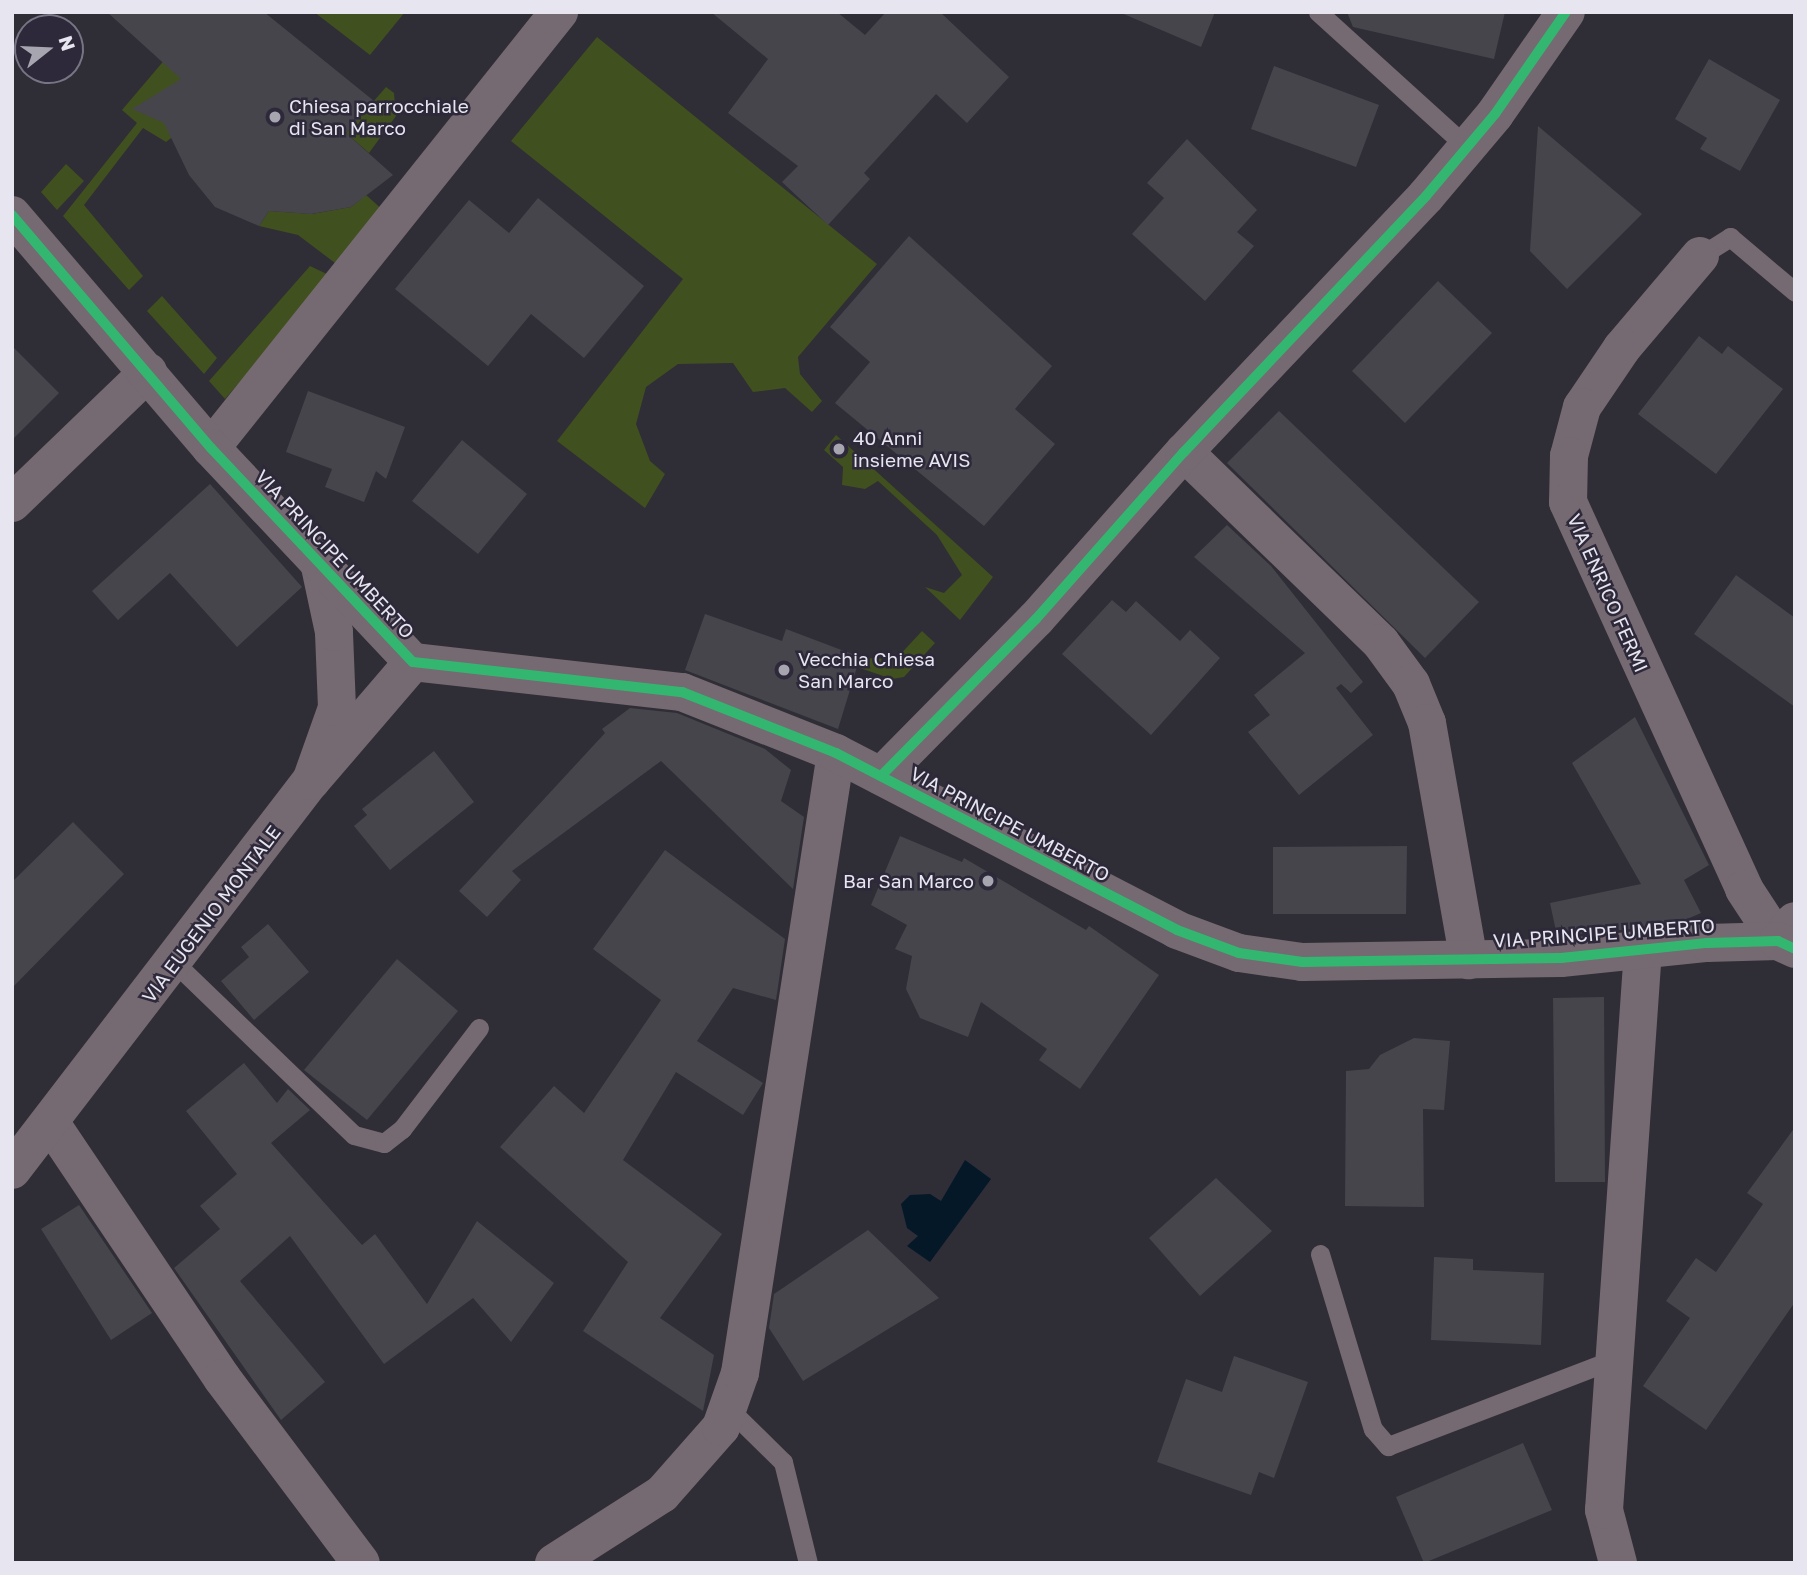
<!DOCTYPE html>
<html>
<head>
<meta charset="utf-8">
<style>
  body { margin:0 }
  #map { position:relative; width:1807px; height:1575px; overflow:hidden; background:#2f2d36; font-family:"Golos Text",sans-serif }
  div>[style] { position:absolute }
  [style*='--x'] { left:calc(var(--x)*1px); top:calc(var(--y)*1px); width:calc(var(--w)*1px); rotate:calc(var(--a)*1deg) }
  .green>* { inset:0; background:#41501f }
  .water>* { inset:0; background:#041828 }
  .building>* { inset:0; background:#46454c }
  .service>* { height:19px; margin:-9.5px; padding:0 9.5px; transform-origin:9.5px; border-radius:9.5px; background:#756972 }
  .minor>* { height:38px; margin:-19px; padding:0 19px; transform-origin:19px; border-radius:19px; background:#756972 }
  .tertiary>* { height:38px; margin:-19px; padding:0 19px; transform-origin:19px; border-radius:19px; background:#756972 }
  .cycleway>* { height:10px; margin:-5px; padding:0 5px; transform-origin:5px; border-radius:5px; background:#33b770 }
  .dots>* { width:19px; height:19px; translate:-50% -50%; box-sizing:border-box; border:4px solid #2d293a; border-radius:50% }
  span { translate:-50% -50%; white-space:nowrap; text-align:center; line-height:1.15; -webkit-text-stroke:5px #2d293a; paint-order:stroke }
  .poi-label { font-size:19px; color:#e7e5f0 }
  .left { translate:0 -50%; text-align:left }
  .right { translate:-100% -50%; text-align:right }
  .street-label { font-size:19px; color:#e7e5f0 }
  .frame { position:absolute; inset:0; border:14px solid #e7e5f0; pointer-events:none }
  .north { position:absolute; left:14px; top:14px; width:70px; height:70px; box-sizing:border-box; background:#2d293a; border:2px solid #777483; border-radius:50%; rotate:72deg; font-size:19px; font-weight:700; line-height:28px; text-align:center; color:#e7e5f0 }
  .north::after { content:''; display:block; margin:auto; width:24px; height:32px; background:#a7a5af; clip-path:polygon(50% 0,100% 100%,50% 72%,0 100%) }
</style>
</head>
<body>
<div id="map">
  <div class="green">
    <i style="clip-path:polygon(314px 12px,405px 12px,370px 55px)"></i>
    <i style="clip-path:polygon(597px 37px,877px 264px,798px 357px,800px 374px,822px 401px,812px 412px,785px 388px,753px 392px,733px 363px,678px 364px,646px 387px,636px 424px,650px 461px,665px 474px,645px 508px,557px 441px,683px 279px,511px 141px)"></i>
    <i style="clip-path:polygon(167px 57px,192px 79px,175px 135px,166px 142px,143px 128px,84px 205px,143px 276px,129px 290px,63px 216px,137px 123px,122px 110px)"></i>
    <i style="clip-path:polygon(386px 87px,394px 93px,396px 116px,369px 153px,346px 133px)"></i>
    <i style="clip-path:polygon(66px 164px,84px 181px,57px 210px,41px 192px)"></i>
    <i style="clip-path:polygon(366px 195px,384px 211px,339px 266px,298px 235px,259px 226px,269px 211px,312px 214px,351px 207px)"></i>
    <i style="clip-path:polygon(310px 266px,331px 276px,225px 399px,209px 381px)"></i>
    <i style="clip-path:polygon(162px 296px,217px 358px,204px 374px,147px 311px)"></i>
    <i style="clip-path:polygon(836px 435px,993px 577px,960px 620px,925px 587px,944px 593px,962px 575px,937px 535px,878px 481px,865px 489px,842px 485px,843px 467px,824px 450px)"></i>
    <i style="clip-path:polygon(922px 631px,935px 643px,904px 677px,892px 679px,857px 667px,861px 658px,896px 659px)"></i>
  </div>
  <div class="water">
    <i style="clip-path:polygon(965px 1160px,991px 1179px,930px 1262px,907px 1246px,918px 1236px,907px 1228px,901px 1204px,910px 1195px,930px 1194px,941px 1201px)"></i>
  </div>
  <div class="building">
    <i style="clip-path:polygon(107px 12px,264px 12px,374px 101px,346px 133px,393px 175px,351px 207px,311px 214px,269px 211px,259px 226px,215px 207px,189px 175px,164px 123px,132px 109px,181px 79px)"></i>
    <i style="clip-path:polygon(711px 12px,837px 12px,865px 35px,886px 12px,940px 12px,1009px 77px,967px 123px,936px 94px,864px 173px,870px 179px,828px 225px,782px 182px,798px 166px,728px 113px,768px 59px)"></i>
    <i style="clip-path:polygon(1119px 12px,1215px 12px,1201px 47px)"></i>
    <i style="clip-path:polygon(1347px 12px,1505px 12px,1494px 59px,1353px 27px)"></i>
    <i style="clip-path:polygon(1709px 59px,1780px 100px,1740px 171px,1700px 149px,1707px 138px,1675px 119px)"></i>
    <i style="clip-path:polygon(1274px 66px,1379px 105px,1356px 167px,1251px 129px)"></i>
    <i style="clip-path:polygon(1538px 126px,1642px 214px,1567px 289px,1530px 251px)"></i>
    <i style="clip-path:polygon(1187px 139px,1257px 210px,1237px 232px,1254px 246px,1205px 301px,1132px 234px,1164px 198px,1147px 183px)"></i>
    <i style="clip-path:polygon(538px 198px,644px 286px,584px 358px,531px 314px,488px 366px,395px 289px,469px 200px,509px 233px)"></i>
    <i style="clip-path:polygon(909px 236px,1052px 366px,1015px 409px,1055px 444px,984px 526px,835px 403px,870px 362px,830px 327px)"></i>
    <i style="clip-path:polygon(1438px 281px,1492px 333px,1405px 423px,1352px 371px)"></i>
    <i style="clip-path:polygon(1699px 336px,1722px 354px,1728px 346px,1783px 389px,1716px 474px,1638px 414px)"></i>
    <i style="clip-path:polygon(12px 346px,59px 393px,12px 440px)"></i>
    <i style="clip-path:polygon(308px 391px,405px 427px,386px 479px,376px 471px,364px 502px,325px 487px,332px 469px,286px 452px)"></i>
    <i style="clip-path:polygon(1279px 411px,1479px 602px,1425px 658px,1227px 463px)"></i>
    <i style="clip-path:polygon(462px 440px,527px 494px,478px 554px,412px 501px)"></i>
    <i style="clip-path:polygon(210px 484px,302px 587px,237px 647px,170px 573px,118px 620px,92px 591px)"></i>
    <i style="clip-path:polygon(1227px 525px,1271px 566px,1363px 682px,1351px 693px,1341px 684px,1336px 688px,1373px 735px,1299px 795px,1248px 732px,1270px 715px,1254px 695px,1305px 653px,1194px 557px)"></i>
    <i style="clip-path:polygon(1736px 575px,1795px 618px,1795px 707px,1694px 634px)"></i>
    <i style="clip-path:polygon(1112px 600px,1126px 612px,1136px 601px,1180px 641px,1190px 630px,1220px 658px,1151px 735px,1062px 654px)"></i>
    <i style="clip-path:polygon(705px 614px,782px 641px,786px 629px,860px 657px,838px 729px,685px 670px)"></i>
    <i style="clip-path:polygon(630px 708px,677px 713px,765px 749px,791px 770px,781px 801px,804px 817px,793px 889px,661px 761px,512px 871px,521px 880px,487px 917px,459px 891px,605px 733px,602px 729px)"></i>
    <i style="clip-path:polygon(1635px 717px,1709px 865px,1684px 880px,1701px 913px,1673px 925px,1557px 936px,1550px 903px,1641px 884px,1572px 763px)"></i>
    <i style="clip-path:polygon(434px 751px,474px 802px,390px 870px,354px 826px,367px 815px,362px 809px)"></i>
    <i style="clip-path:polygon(73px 822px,124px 874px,12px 988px,12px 882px)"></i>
    <i style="clip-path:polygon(900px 836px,962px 862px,964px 858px,1086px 930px,1089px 926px,1159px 975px,1080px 1089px,1039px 1060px,1047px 1049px,981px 1002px,968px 1037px,920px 1018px,906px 989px,912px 956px,895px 949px,907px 925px,871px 905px)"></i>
    <i style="clip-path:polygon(1407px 846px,1406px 914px,1273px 914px,1273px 847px)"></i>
    <i style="clip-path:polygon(665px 850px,785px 939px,776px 1000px,733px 988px,697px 1041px,763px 1083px,743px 1115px,676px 1072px,623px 1160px,722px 1234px,660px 1318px,714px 1355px,703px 1411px,583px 1331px,628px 1262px,500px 1147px,554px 1086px,584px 1113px,661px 1000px,593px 949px)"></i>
    <i style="clip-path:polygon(268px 924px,309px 972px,254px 1020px,221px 981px,249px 957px,241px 947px)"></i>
    <i style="clip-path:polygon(397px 959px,458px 1011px,367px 1120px,304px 1070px)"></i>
    <i style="clip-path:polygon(1604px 997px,1605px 1182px,1555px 1182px,1553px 998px)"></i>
    <i style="clip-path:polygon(1414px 1038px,1450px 1041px,1444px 1110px,1423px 1109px,1424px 1207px,1345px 1206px,1346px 1071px,1369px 1069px,1380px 1055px)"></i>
    <i style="clip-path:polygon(244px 1063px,277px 1103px,288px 1089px,310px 1110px,271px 1143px,362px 1245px,375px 1234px,427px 1304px,477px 1221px,554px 1283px,511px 1342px,473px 1298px,384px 1364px,290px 1236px,240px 1281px,325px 1382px,281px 1420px,174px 1268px,220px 1229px,200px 1206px,237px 1174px,186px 1111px)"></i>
    <i style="clip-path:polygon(1795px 1127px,1795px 1302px,1706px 1430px,1643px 1386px,1690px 1318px,1666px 1301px,1696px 1258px,1716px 1272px,1763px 1204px,1747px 1193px)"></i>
    <i style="clip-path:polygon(1216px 1178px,1272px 1231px,1200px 1296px,1149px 1238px)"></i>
    <i style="clip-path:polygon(79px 1205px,152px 1313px,111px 1340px,41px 1229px)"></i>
    <i style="clip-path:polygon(868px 1230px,939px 1298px,803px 1381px,769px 1328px,774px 1294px)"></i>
    <i style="clip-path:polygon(1434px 1257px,1473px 1259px,1473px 1270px,1544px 1273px,1541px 1345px,1431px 1340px)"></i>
    <i style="clip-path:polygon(1234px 1356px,1308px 1382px,1274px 1478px,1259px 1472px,1251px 1495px,1157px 1462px,1186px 1379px,1222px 1392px)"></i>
    <i style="clip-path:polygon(1523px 1443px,1552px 1510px,1424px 1563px,1396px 1497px)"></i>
  </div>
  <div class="service">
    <i style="--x:1318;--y:12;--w:201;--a:42.2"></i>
    <i style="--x:1700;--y:256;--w:36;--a:-32"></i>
    <i style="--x:1730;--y:237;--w:85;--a:40.2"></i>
    <i style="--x:175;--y:963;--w:248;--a:43.9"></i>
    <i style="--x:354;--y:1135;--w:31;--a:15"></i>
    <i style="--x:384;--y:1143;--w:23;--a:-38"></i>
    <i style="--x:402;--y:1129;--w:127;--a:-52.7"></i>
    <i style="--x:1320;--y:1254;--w:183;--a:73.2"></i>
    <i style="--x:1373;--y:1429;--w:23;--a:49"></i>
    <i style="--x:1388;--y:1446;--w:243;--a:-21"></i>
    <i style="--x:728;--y:1408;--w:77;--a:44.5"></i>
    <i style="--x:783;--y:1462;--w:104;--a:76.1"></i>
  </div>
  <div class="minor">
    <i style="--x:1700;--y:256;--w:121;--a:130.3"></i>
    <i style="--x:1622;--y:348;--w:71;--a:124.1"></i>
    <i style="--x:1582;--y:407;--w:51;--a:104.9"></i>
    <i style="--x:1569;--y:456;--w:46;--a:91.2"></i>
    <i style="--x:1568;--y:502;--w:425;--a:65.5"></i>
    <i style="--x:1744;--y:889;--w:62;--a:56.8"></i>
    <i style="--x:1778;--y:941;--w:26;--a:-50"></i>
    <i style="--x:211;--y:448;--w:558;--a:-51.4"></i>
    <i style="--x:1184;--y:452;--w:274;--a:44.1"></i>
    <i style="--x:1381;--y:643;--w:51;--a:53.8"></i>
    <i style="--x:1411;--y:684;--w:42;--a:67.7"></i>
    <i style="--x:1427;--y:723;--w:241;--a:80"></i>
    <i style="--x:12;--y:503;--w:189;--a:-43.9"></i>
    <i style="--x:881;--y:776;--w:221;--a:-45.4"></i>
    <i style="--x:1036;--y:619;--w:223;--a:-48.5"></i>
    <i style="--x:1184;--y:452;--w:352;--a:-46.6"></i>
    <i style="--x:1426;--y:196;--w:107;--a:-49.9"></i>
    <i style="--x:1495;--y:114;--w:124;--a:-55.2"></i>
    <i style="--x:311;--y:781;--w:77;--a:-70.4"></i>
    <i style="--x:337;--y:708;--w:76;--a:-92.3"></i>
    <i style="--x:334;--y:632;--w:72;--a:-102.1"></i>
    <i style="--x:50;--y:1122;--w:308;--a:56.1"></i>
    <i style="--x:222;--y:1378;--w:231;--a:53.1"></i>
    <i style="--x:554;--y:1563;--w:128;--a:-32.6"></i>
    <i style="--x:662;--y:1494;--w:89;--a:-48.6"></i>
    <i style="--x:721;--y:1427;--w:57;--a:-70.6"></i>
    <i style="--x:740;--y:1373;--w:627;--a:-81.2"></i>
    <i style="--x:1618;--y:1563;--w:55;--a:-104.8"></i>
    <i style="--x:1604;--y:1510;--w:562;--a:-86.02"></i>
  </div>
  <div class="tertiary">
    <i style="--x:12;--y:215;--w:306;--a:49.5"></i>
    <i style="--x:211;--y:448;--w:294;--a:46.7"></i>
    <i style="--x:413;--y:662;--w:271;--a:6.4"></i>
    <i style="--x:682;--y:692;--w:166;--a:21.6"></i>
    <i style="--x:836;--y:753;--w:384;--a:27.4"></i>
    <i style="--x:1177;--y:930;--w:66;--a:20.4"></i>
    <i style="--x:1239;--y:953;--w:64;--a:8.1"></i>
    <i style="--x:1302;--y:962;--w:259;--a:-0.9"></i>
    <i style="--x:1561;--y:958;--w:147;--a:-5.9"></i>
    <i style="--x:1707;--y:943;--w:71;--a:-1.6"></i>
    <i style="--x:1778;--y:941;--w:19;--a:25"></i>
    <i style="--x:12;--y:1170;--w:491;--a:-52.5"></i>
    <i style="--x:311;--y:781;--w:157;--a:-49.4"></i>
  </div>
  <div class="cycleway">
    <i style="--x:12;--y:215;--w:306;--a:49.5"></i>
    <i style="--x:211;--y:448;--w:294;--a:46.7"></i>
    <i style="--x:413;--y:662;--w:271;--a:6.4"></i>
    <i style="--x:682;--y:692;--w:166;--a:21.6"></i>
    <i style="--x:836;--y:753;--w:384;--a:27.4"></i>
    <i style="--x:1177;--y:930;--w:66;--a:20.4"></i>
    <i style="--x:1239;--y:953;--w:64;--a:8.1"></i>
    <i style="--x:1302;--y:962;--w:259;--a:-0.9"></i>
    <i style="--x:1561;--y:958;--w:147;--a:-5.9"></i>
    <i style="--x:1707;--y:943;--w:71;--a:-1.6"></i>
    <i style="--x:1778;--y:941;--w:19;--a:25"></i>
    <i style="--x:881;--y:776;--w:221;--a:-45.4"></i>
    <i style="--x:1036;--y:619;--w:223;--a:-48.5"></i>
    <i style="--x:1184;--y:452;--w:352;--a:-46.6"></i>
    <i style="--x:1426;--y:196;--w:107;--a:-49.9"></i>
    <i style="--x:1495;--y:114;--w:124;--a:-55.2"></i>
  </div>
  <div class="dots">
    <i style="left:275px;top:117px;background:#a7a5af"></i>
    <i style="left:839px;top:449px;background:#a7a5af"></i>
    <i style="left:784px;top:670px;background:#a7a5af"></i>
    <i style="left:988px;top:881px;background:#a7a5af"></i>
  </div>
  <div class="poi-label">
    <span class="left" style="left:289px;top:117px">Chiesa parrocchiale<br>di San Marco</span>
    <span class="left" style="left:853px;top:449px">40 Anni<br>insieme AVIS</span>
    <span class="left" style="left:798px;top:670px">Vecchia Chiesa<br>San Marco</span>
    <span class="right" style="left:974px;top:881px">Bar San Marco</span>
  </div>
  <div class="street-label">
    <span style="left:335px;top:554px;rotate:47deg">VIA PRINCIPE UMBERTO</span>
    <span style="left:1608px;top:593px;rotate:66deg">VIA ENRICO FERMI</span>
    <span style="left:1010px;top:824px;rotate:28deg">VIA PRINCIPE UMBERTO</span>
    <span style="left:211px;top:914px;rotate:-53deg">VIA EUGENIO MONTALE</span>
    <span style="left:1604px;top:933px;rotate:-4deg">VIA PRINCIPE UMBERTO</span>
  </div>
  <div class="frame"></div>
  <div class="north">N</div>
</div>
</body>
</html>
